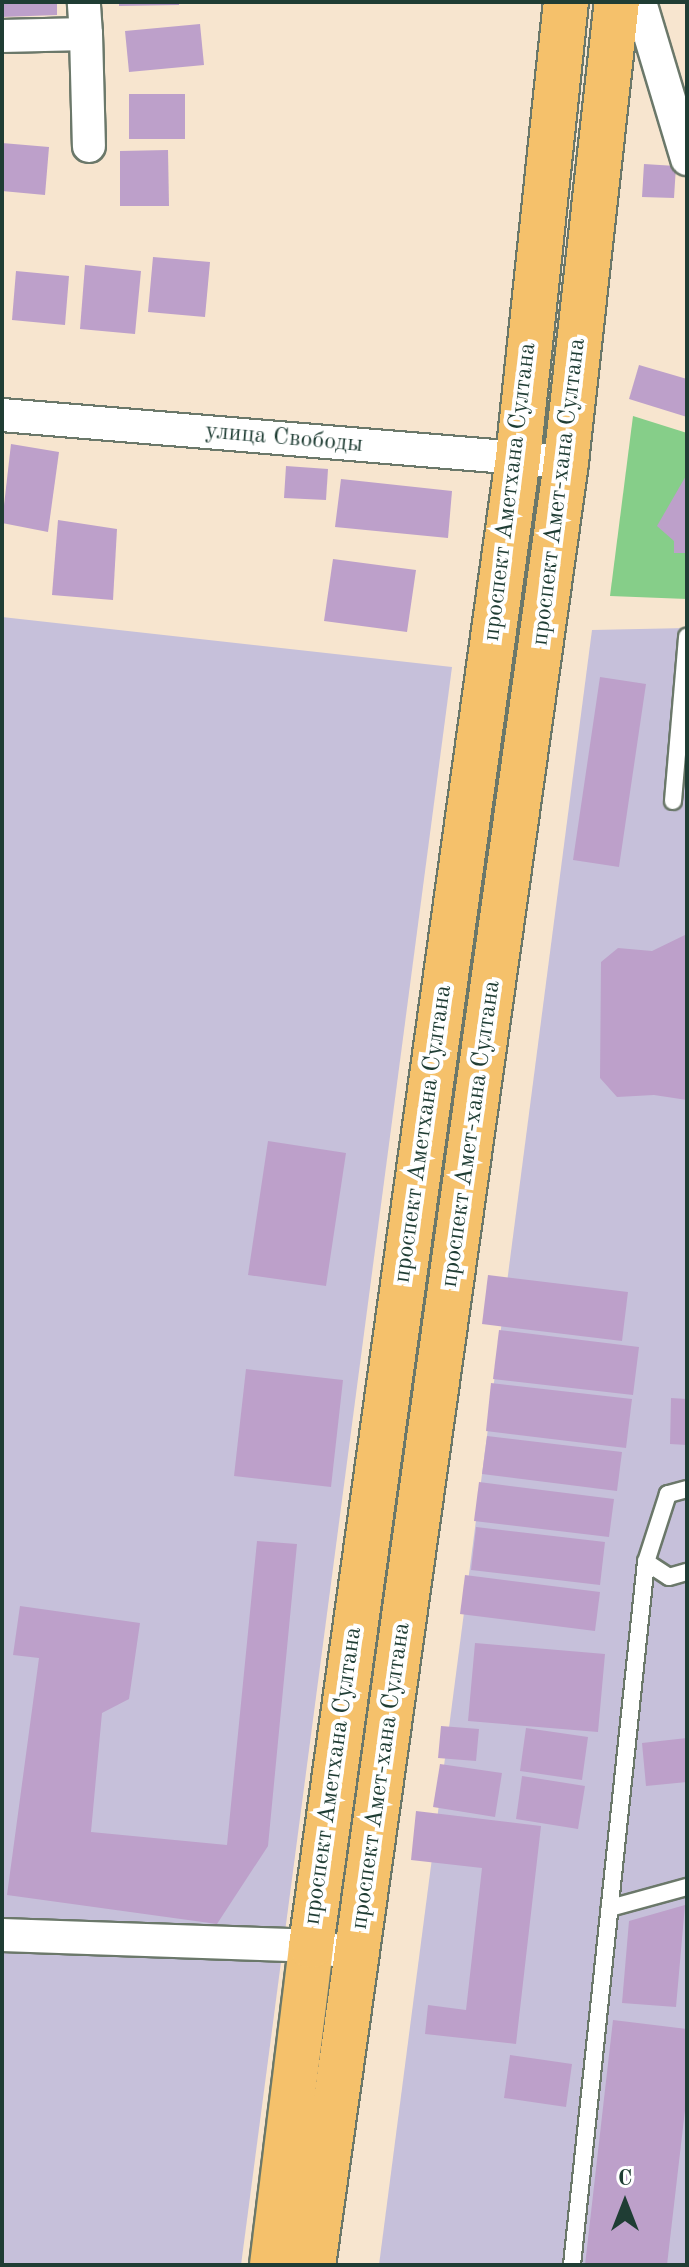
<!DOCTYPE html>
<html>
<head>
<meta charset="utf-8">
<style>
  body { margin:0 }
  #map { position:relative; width:689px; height:2267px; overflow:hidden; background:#f7e5cf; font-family:"Old Standard TT",serif }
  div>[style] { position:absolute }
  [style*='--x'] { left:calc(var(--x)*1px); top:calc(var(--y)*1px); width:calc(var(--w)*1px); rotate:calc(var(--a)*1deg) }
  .industrial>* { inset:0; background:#c6c0da }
  .green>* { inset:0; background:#86ce89 }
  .building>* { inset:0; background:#bda0ca }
  .roads { filter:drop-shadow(2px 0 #6b786a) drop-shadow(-2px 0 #6b786a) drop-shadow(0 2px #6b786a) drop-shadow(0 -2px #6b786a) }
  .service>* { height:16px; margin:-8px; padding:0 8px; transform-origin:8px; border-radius:8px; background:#fff }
  .minor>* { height:32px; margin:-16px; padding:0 16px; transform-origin:16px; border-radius:16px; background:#fff }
  .primary>* { height:44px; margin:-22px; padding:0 22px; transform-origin:22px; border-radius:22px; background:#f5c16b }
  span { translate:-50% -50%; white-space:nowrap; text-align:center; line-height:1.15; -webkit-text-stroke:8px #fff; paint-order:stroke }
  .street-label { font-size:24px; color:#1f3d34 }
  .frame { position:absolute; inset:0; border:4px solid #1f3d34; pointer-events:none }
  .north { position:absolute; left:585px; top:2163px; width:80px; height:80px; -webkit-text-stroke:6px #fff; paint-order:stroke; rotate:0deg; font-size:22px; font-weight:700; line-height:32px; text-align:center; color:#1f3d34 }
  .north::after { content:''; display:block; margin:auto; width:28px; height:36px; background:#1f3d34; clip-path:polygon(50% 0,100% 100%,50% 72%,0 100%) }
</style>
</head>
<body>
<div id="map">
  <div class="industrial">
    <i style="clip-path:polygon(2px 617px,452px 667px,241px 2265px,2px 2265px)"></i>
    <i style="clip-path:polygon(687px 628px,687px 2265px,379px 2265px,592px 630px)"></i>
  </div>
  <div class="green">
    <i style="clip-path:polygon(633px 416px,687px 433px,687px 599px,610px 596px)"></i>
  </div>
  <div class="building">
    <i style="clip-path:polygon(2px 2px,57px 2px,57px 15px,2px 17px)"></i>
    <i style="clip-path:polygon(119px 2px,179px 2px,179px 5px,119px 6px)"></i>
    <i style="clip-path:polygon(200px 24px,204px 65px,129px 72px,125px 31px)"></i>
    <i style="clip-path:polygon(129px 94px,185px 94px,185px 139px,129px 139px)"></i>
    <i style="clip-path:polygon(2px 143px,49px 147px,45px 195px,2px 191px)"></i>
    <i style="clip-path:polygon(168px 150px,169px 206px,120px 206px,120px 151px)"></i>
    <i style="clip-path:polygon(644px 164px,676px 166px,674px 198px,642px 197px)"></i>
    <i style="clip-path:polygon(153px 257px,210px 262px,205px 317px,148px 312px)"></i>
    <i style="clip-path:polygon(85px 265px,141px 271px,135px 334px,80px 329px)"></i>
    <i style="clip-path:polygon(16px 271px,69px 276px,65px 325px,12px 320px)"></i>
    <i style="clip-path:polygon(639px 365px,687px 379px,687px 417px,629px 399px)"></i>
    <i style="clip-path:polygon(11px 444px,59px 452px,48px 532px,2px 523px)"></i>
    <i style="clip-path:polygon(286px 466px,328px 469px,326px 500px,284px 498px)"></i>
    <i style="clip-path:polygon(687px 474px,687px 553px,674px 553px,674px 541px,657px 526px)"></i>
    <i style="clip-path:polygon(341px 479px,452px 491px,448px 538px,335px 527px)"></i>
    <i style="clip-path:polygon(58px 520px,117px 529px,113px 600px,52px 595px)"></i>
    <i style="clip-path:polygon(333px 559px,416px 570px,407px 632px,324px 621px)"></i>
    <i style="clip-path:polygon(600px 677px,646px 684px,619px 867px,573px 860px)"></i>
    <i style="clip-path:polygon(687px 934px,687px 1100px,654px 1095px,617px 1097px,600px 1078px,601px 962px,618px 948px,652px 951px)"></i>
    <i style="clip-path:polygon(268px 1141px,346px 1153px,326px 1286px,248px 1275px)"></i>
    <i style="clip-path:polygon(488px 1275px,628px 1292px,622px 1341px,482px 1324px)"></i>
    <i style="clip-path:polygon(499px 1330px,639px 1347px,633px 1395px,493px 1379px)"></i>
    <i style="clip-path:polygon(246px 1369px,343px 1380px,331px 1487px,234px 1476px)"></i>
    <i style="clip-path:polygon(491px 1383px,632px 1399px,626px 1448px,486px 1431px)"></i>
    <i style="clip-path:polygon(671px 1398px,687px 1399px,687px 1445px,670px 1444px)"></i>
    <i style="clip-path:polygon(487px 1436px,622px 1452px,617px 1491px,482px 1474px)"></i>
    <i style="clip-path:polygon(479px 1482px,614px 1499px,609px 1537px,474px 1521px)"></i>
    <i style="clip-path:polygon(476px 1527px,605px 1542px,600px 1585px,471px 1570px)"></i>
    <i style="clip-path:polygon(257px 1541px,297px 1544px,268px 1846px,217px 1924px,7px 1895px,39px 1658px,13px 1655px,20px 1606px,140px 1623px,129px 1699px,102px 1713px,91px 1832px,227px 1845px)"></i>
    <i style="clip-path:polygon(465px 1575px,600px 1592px,595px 1631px,460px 1614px)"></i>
    <i style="clip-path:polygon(475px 1643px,605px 1654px,598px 1732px,468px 1721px)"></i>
    <i style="clip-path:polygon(441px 1726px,479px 1729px,476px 1761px,438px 1758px)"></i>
    <i style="clip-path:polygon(526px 1728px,588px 1737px,582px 1780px,520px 1771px)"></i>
    <i style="clip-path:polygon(687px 1738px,687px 1782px,646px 1786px,642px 1743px)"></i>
    <i style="clip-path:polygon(440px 1764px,502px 1773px,495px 1817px,433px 1807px)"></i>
    <i style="clip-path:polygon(522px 1776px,585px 1786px,578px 1829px,516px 1819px)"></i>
    <i style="clip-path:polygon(416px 1811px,541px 1826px,516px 2044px,425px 2034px,428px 2005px,466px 2010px,482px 1868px,411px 1860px)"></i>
    <i style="clip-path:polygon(685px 1905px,676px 2007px,622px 2003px,629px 1921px)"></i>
    <i style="clip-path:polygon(613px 2020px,687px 2029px,687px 2093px,667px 2265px,585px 2265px)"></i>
    <i style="clip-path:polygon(510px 2055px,572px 2064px,566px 2107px,504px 2098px)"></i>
  </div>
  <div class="roads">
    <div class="service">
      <i style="--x:673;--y:801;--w:165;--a:-85.1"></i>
      <i style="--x:687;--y:1489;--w:20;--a:165"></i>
      <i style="--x:668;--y:1494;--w:71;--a:107.9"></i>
      <i style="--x:646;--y:1562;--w:27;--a:33"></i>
      <i style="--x:669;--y:1577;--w:19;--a:-16"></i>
      <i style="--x:610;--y:1908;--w:80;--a:-15.3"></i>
      <i style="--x:572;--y:2265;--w:707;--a:-83.99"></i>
    </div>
    <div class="minor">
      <i style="--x:640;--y:2;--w:164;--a:73.3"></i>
      <i style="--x:86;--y:34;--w:112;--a:88.5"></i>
      <i style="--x:2;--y:36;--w:84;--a:-1.4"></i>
      <i style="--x:86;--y:34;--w:32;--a:-94"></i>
      <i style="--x:2;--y:415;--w:566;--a:4.76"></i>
      <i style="--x:2;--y:1935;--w:309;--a:2"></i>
      <i style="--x:311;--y:1946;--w:47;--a:9.9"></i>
    </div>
    <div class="primary">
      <i style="--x:272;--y:2265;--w:321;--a:-83"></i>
      <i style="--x:311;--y:1946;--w:1502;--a:-82.08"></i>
      <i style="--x:518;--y:458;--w:459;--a:-84"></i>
      <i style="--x:313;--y:2265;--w:1821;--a:-82.01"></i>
      <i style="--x:566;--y:462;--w:463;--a:-83.7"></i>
    </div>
  </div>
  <div class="street-label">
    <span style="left:284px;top:439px;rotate:5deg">улица Свободы</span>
    <span style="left:511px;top:492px;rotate:-83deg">проспект Аметхана Султана</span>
    <span style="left:560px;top:492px;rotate:-83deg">проспект Амет-хана Султана</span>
    <span style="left:424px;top:1134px;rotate:-82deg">проспект Аметхана Султана</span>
    <span style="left:472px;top:1134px;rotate:-82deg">проспект Амет-хана Султана</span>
    <span style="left:334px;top:1776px;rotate:-82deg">проспект Аметхана Султана</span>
    <span style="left:382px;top:1776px;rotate:-82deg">проспект Амет-хана Султана</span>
  </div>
  <div class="frame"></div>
  <div class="north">С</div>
</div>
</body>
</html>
